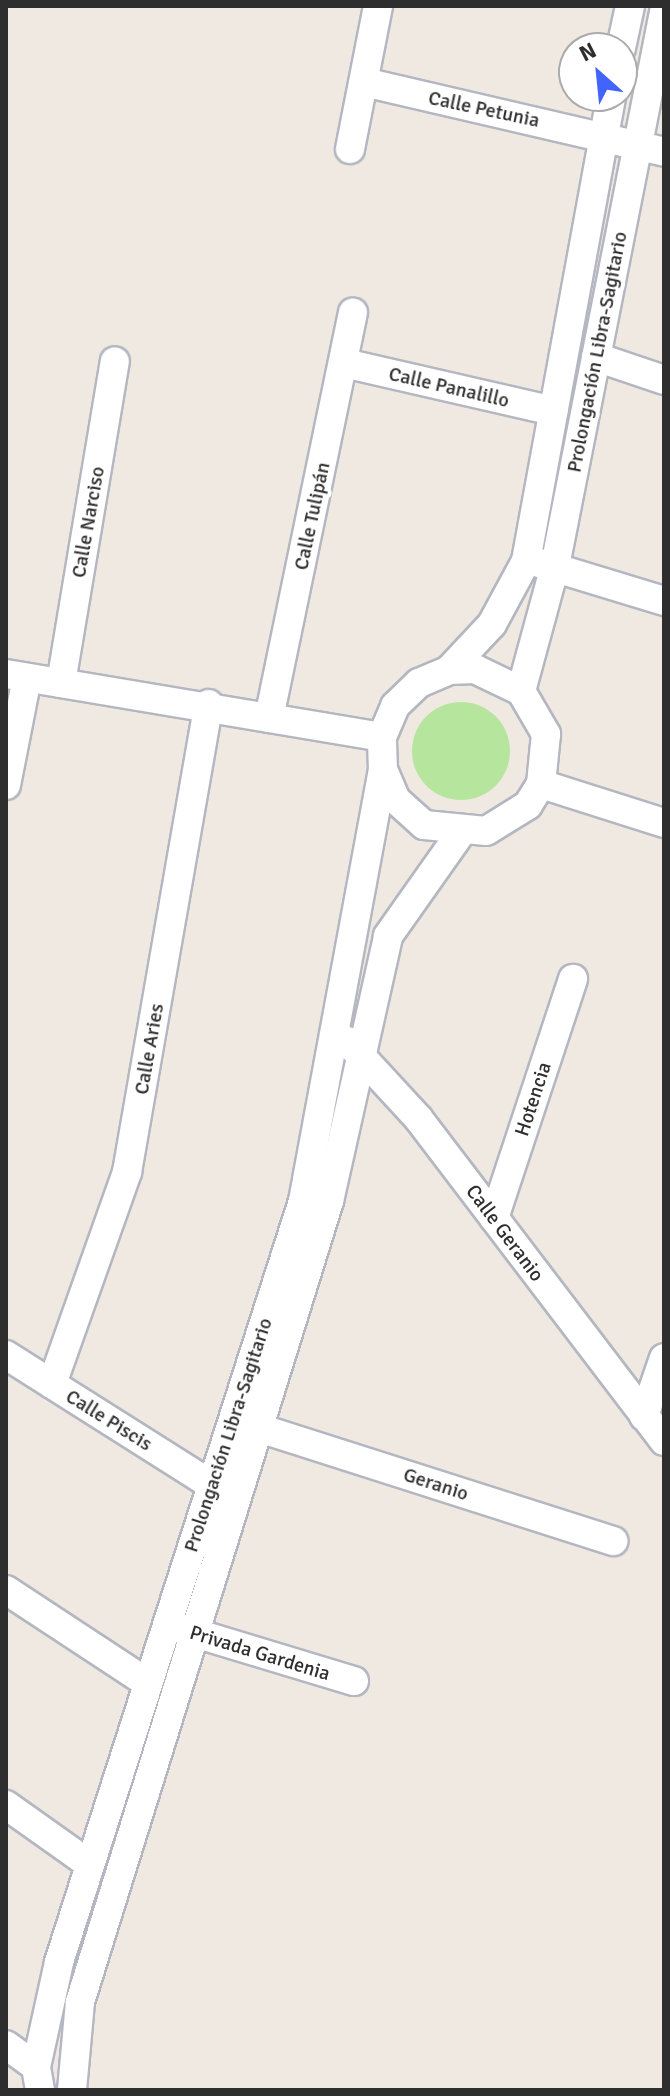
<!DOCTYPE html>
<html>
<head>
<meta charset="utf-8">
<style>
  body { margin:0 }
  #map { position:relative; width:670px; height:2096px; overflow:hidden; background:#efe9e1; font-family:Signika,sans-serif }
  div>[style] { position:absolute }
  [style*='--x'] { left:calc(var(--x)*1px); top:calc(var(--y)*1px); width:calc(var(--w)*1px); rotate:calc(var(--a)*1deg) }
  .green>* { inset:0; background:#b6e59e }
  .round { border-radius:50% }
  .roads { filter:drop-shadow(2px 0 #b4b7c1) drop-shadow(-2px 0 #b4b7c1) drop-shadow(0 2px #b4b7c1) drop-shadow(0 -2px #b4b7c1) }
  .minor>* { height:28px; margin:-14px; padding:0 14px; transform-origin:14px; border-radius:14px; background:#fff }
  span { translate:-50% -50%; white-space:nowrap; text-align:center; line-height:1.15; -webkit-text-stroke:8px #fff; paint-order:stroke }
  .street-label { font-size:20px; color:#2e2e2e }
  .frame { position:absolute; inset:0; border:8px solid #2e2e2e; pointer-events:none }
  .north { position:absolute; left:558px; top:32px; width:80px; height:80px; box-sizing:border-box; background:#fff; border:2px solid #ababab; border-radius:50%; rotate:333deg; font-size:22px; font-weight:700; line-height:32px; text-align:center; color:#2e2e2e }
  .north::after { content:''; display:block; margin:auto; width:28px; height:36px; background:#4264fb; clip-path:polygon(50% 0,100% 100%,50% 72%,0 100%) }
</style>
</head>
<body>
<div id="map">
  <div class="green">
    <i class="round" style="left:412px;top:702px;width:98px;height:98px"></i>
  </div>
  <div class="roads">
    <div class="minor">
      <i style="--x:621;--y:48;--w:43;--a:-77.9"></i>
      <i style="--x:364;--y:82;--w:308;--a:13.1"></i>
      <i style="--x:350;--y:149;--w:146;--a:-78.9"></i>
      <i style="--x:596;--y:357;--w:72;--a:18.7"></i>
      <i style="--x:344;--y:363;--w:215;--a:12.9"></i>
      <i style="--x:539;--y:563;--w:131;--a:16.9"></i>
      <i style="--x:449;--y:670;--w:26;--a:-2"></i>
      <i style="--x:475;--y:669;--w:51;--a:25.6"></i>
      <i style="--x:521;--y:691;--w:50;--a:59.8"></i>
      <i style="--x:546;--y:734;--w:50;--a:95.7"></i>
      <i style="--x:541;--y:784;--w:25;--a:122"></i>
      <i style="--x:528;--y:805;--w:49;--a:148.2"></i>
      <i style="--x:486;--y:831;--w:62;--a:-174.5"></i>
      <i style="--x:424;--y:825;--w:38;--a:-138"></i>
      <i style="--x:396;--y:800;--w:33;--a:-113"></i>
      <i style="--x:383;--y:770;--w:33;--a:-92"></i>
      <i style="--x:382;--y:737;--w:34;--a:-67"></i>
      <i style="--x:395;--y:706;--w:33;--a:-44"></i>
      <i style="--x:419;--y:683;--w:33;--a:-23"></i>
      <i style="--x:449;--y:670;--w:63;--a:-46.9"></i>
      <i style="--x:492;--y:624;--w:72;--a:-61.6"></i>
      <i style="--x:526;--y:561;--w:473;--a:-79.6"></i>
      <i style="--x:6;--y:674;--w:381;--a:9.5"></i>
      <i style="--x:61;--y:683;--w:326;--a:-80.5"></i>
      <i style="--x:521;--y:691;--w:130;--a:-74.8"></i>
      <i style="--x:555;--y:566;--w:565;--a:-78.87"></i>
      <i style="--x:269;--y:718;--w:414;--a:-78.3"></i>
      <i style="--x:541;--y:784;--w:129;--a:17.6"></i>
      <i style="--x:6;--y:785;--w:109;--a:-78.9"></i>
      <i style="--x:347;--y:1041;--w:105;--a:47.3"></i>
      <i style="--x:418;--y:1118;--w:406;--a:52.7"></i>
      <i style="--x:494;--y:1218;--w:252;--a:-71.7"></i>
      <i style="--x:6;--y:1355;--w:244;--a:32.3"></i>
      <i style="--x:52;--y:1384;--w:225;--a:-70.5"></i>
      <i style="--x:127;--y:1172;--w:475;--a:-80.1"></i>
      <i style="--x:644;--y:1416;--w:61;--a:-71"></i>
      <i style="--x:259;--y:1428;--w:372;--a:17.7"></i>
      <i style="--x:6;--y:1590;--w:168;--a:33.3"></i>
      <i style="--x:175;--y:1627;--w:187;--a:16.8"></i>
      <i style="--x:6;--y:1805;--w:102;--a:35.4"></i>
      <i style="--x:6;--y:2045;--w:37;--a:36"></i>
      <i style="--x:40;--y:2090;--w:23;--a:-100"></i>
      <i style="--x:36;--y:2067;--w:107;--a:-77.6"></i>
      <i style="--x:59;--y:1962;--w:799;--a:-72.22"></i>
      <i style="--x:303;--y:1201;--w:438;--a:-79.5"></i>
      <i style="--x:72;--y:2090;--w:88;--a:-84.8"></i>
      <i style="--x:80;--y:2002;--w:839;--a:-72.73"></i>
      <i style="--x:329;--y:1201;--w:271;--a:-77.4"></i>
      <i style="--x:388;--y:936;--w:125;--a:-54.8"></i>
    </div>
  </div>
  <div class="street-label">
    <span style="left:484px;top:109px;rotate:12deg">Calle Petunia</span>
    <span style="left:597px;top:352px;rotate:-79deg">Prolongación Libra-Sagitario</span>
    <span style="left:449px;top:387px;rotate:13deg">Calle Panalillo</span>
    <span style="left:312px;top:516px;rotate:-78deg">Calle Tulipán</span>
    <span style="left:88px;top:522px;rotate:-80deg">Calle Narciso</span>
    <span style="left:149px;top:1049px;rotate:-80deg">Calle Aries</span>
    <span style="left:533px;top:1099px;rotate:-72deg">Hotencia</span>
    <span style="left:505px;top:1233px;rotate:53deg">Calle Geranio</span>
    <span style="left:109px;top:1420px;rotate:32deg">Calle Piscis</span>
    <span style="left:228px;top:1435px;rotate:-72deg">Prolongación Libra-Sagitario</span>
    <span style="left:436px;top:1484px;rotate:18deg">Geranio</span>
    <span style="left:260px;top:1653px;rotate:17deg">Privada Gardenia</span>
  </div>
  <div class="frame"></div>
  <div class="north">N</div>
</div>
</body>
</html>
